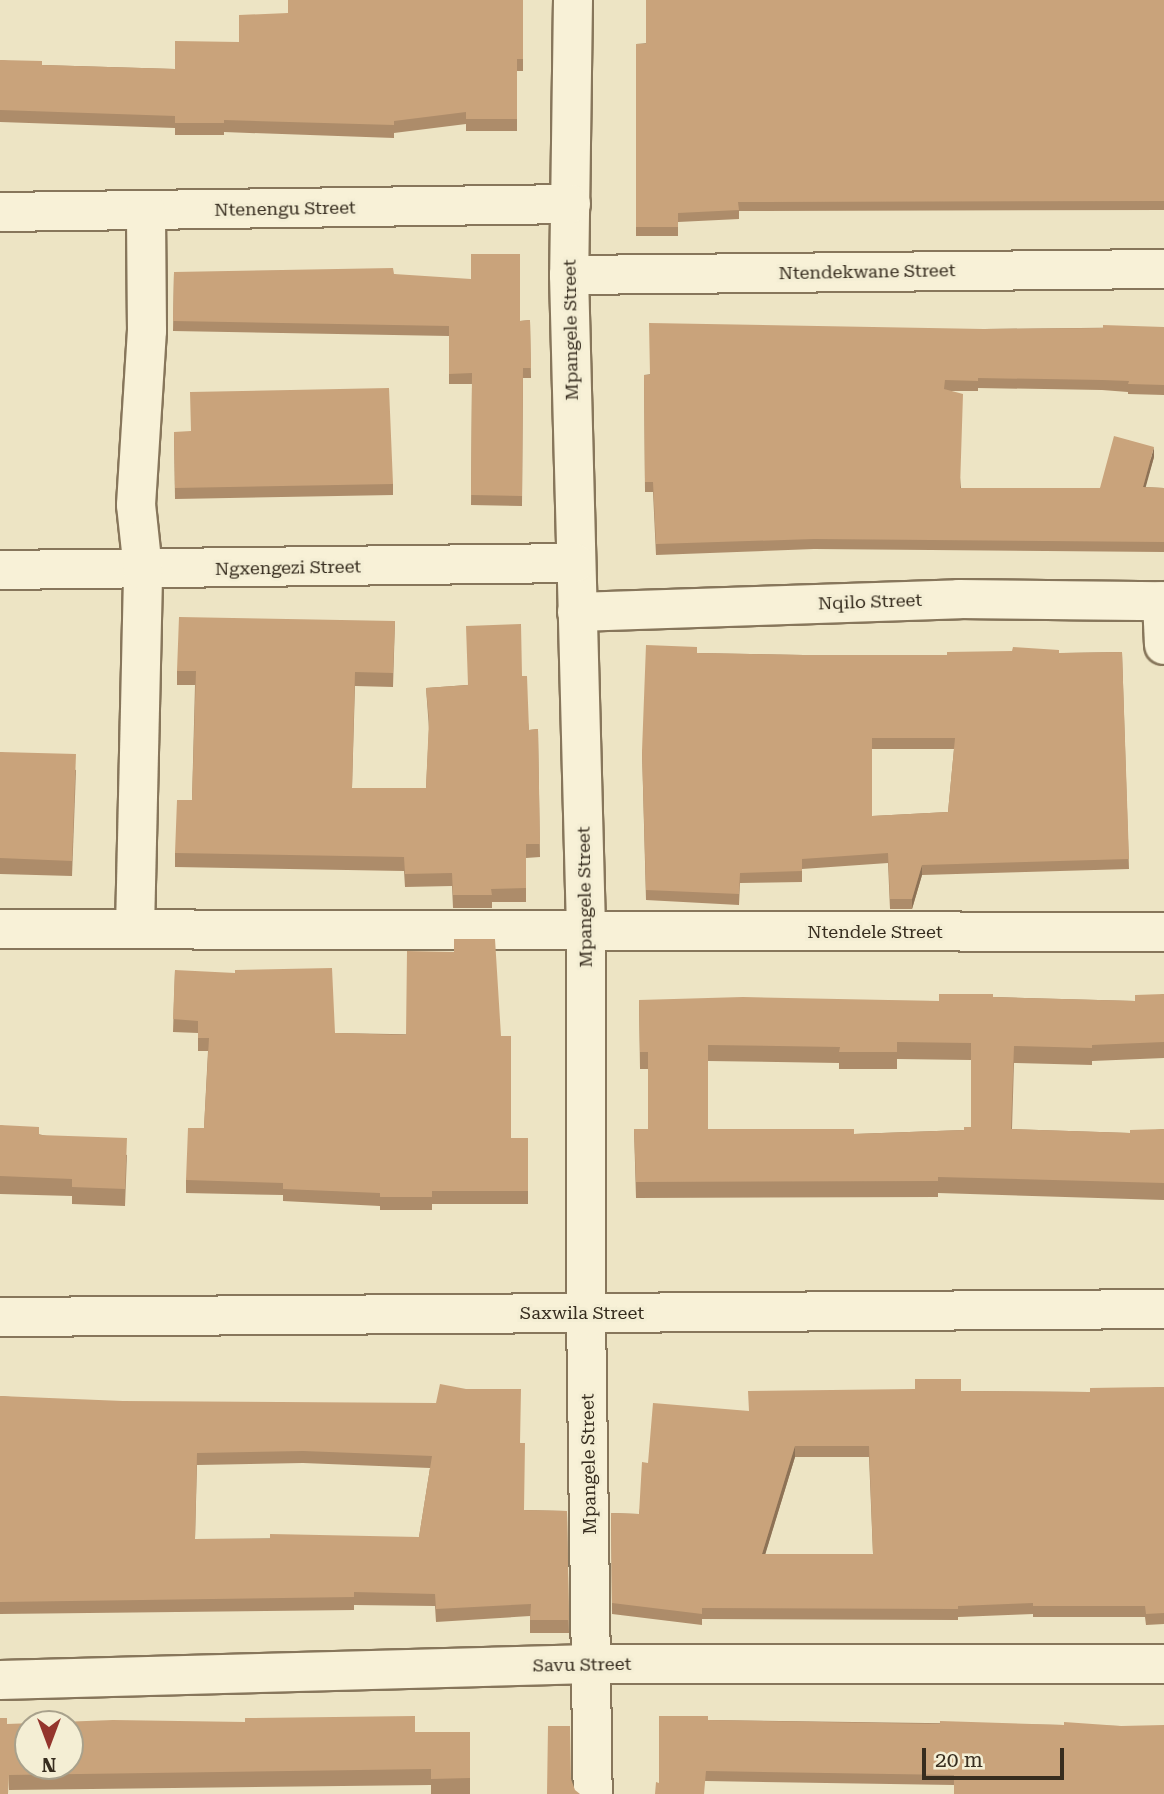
<!DOCTYPE html>
<html>
<head>
<meta charset="utf-8">
<style>
  body { margin:0 }
  #map { position:relative; width:1164px; height:1794px; overflow:hidden; background:#ede4c4; font-family:"Roboto Serif",serif }
  div>[style] { position:absolute }
  [style*='--x'] { left:calc(var(--x)*1px); top:calc(var(--y)*1px); width:calc(var(--w)*1px); rotate:calc(var(--a)*1deg) }
  .roads { filter:drop-shadow(2px 0 #87765b) drop-shadow(-2px 0 #87765b) drop-shadow(0 2px #87765b) drop-shadow(0 -2px #87765b) }
  .minor>* { height:38px; margin:-19px; padding:0 19px; transform-origin:19px; border-radius:19px; background:#f8f1d7 }
  .wall>* { inset:0; background:#ad8c6a }
  .shaded-wall>* { inset:0; background:#8d7256 }
  .building>* { inset:0; background:#c9a37b }
  span { translate:-50% -50%; white-space:nowrap; text-align:center; line-height:1.15; -webkit-text-stroke:6px #f4eed4; paint-order:stroke }
  .street-label { font-size:18px; color:#372d1f }
  .north { position:absolute; left:14px; top:1710px; width:70px; height:70px; box-sizing:border-box; background:#f4eed4; border:2px solid #a8a18c; border-radius:50%; rotate:180deg; font-size:19px; font-weight:700; line-height:28px; text-align:center; color:#372d1f }
  .north::after { content:''; display:block; margin:auto; width:24px; height:32px; background:#94352d; clip-path:polygon(50% 0,100% 100%,50% 72%,0 100%) }
  .scale { position:absolute; left:922px; top:1748px; width:142px; height:32px; box-sizing:border-box; border:4px solid #372d1f; border-top:0; padding-left:9px; font-size:21px; line-height:24px; white-space:nowrap; color:#372d1f; -webkit-text-stroke:5px #f4eed4; paint-order:stroke }
</style>
</head>
<body>
<div id="map">
  <div class="roads">
    <div class="minor">
      <i style="--x:573;--y:0;--w:275;--a:90.8"></i>
      <i style="--x:569;--y:275;--w:655;--a:88.51"></i>
      <i style="--x:586;--y:930;--w:383;--a:90"></i>
      <i style="--x:586;--y:1313;--w:481;--a:89.2"></i>
      <i style="--x:0;--y:212;--w:571;--a:-0.8"></i>
      <i style="--x:569;--y:275;--w:595;--a:-0.58"></i>
      <i style="--x:0;--y:570;--w:575;--a:-0.7"></i>
      <i style="--x:1162;--y:601;--w:44;--a:87.4"></i>
      <i style="--x:577;--y:612;--w:382;--a:-1.9"></i>
      <i style="--x:959;--y:599;--w:205;--a:0.6"></i>
      <i style="--x:0;--y:929;--w:1164;--a:0.15"></i>
      <i style="--x:135;--y:929;--w:359;--a:-88.7"></i>
      <i style="--x:143;--y:570;--w:65;--a:-96.1"></i>
      <i style="--x:136;--y:505;--w:174;--a:-86.4"></i>
      <i style="--x:147;--y:331;--w:120;--a:-90.5"></i>
      <i style="--x:0;--y:1317;--w:1164;--a:-0.39"></i>
      <i style="--x:0;--y:1680;--w:591;--a:-1.55"></i>
      <i style="--x:591;--y:1664;--w:573;--a:0"></i>
    </div>
  </div>
  <div class="wall">
    <i style="clip-path:polygon(523px 0,523px 71px,517px 71px,517px 131px,466px 131px,466px 124px,394px 133px,394px 138px,224px 132px,224px 135px,175px 135px,175px 128px,0 122px,0 60px,42px 65px,175px 69px,239px 42px,288px 13px)"></i>
    <i style="clip-path:polygon(1164px 0,1164px 210px,739px 211px,739px 219px,678px 222px,678px 236px,636px 236px,636px 44px)"></i>
    <i style="clip-path:polygon(174px 272px,394px 274px,520px 321px,530px 320px,531px 378px,523px 378px,522px 506px,471px 505px,472px 384px,449px 384px,449px 336px,173px 331px)"></i>
    <i style="clip-path:polygon(1164px 327px,1164px 395px,1128px 394px,1128px 392px,1102px 390px,978px 388px,978px 391px,952px 391px,961px 488px,1100px 488px,1154px 457px,1145px 487px,1164px 488px,1164px 552px,814px 549px,656px 555px,653px 492px,645px 492px,644px 375px,984px 329px)"></i>
    <i style="clip-path:polygon(174px 432px,393px 484px,393px 495px,175px 499px)"></i>
    <i style="clip-path:polygon(395px 621px,393px 687px,355px 686px,352px 788px,426px 788px,429px 729px,426px 688px,467px 685px,522px 676px,529px 730px,538px 729px,540px 857px,526px 858px,526px 902px,492px 902px,492px 908px,453px 908px,452px 886px,405px 887px,404px 871px,175px 867px,175px 853px,192px 800px,195px 685px,177px 685px,177px 671px)"></i>
    <i style="clip-path:polygon(evenodd,1122px 652px,1129px 869px,922px 875px,912px 909px,890px 909px,888px 863px,802px 869px,802px 882px,740px 883px,739px 905px,646px 900px,642px 751px,697px 653px,804px 655px,947px 655px,1122px 652px,872px 749px,954px 749px,948px 812px,872px 816px,872px 749px)"></i>
    <i style="clip-path:polygon(0 752px,76px 770px,72px 876px,0 874px)"></i>
    <i style="clip-path:polygon(175px 970px,335px 1033px,501px 1036px,511px 1138px,528px 1138px,528px 1204px,432px 1204px,432px 1210px,380px 1210px,380px 1206px,283px 1201px,283px 1195px,186px 1193px,186px 1180px,204px 1128px,208px 1051px,198px 1051px,198px 1033px,173px 1032px)"></i>
    <i style="clip-path:polygon(evenodd,1164px 994px,1164px 1058px,1092px 1061px,1092px 1065px,1014px 1063px,1012px 1129px,1130px 1133px,1164px 1129px,1164px 1200px,938px 1193px,938px 1197px,636px 1198px,634px 1129px,648px 1129px,648px 1069px,640px 1069px,639px 1000px,939px 1001px,993px 997px,1135px 1001px,1164px 994px,897px 1059px,971px 1060px,971px 1127px,964px 1130px,854px 1134px,708px 1129px,708px 1061px,839px 1063px,839px 1069px,897px 1069px,897px 1059px)"></i>
    <i style="clip-path:polygon(0 1125px,127px 1155px,125px 1206px,72px 1204px,72px 1196px,0 1194px)"></i>
    <i style="clip-path:polygon(evenodd,1164px 1387px,1164px 1624px,1146px 1625px,1145px 1617px,1033px 1617px,1033px 1614px,958px 1617px,958px 1620px,702px 1619px,702px 1625px,612px 1614px,611px 1513px,639px 1514px,648px 1463px,749px 1411px,961px 1391px,1090px 1392px,1164px 1387px,795px 1457px,869px 1457px,873px 1554px,765px 1554px,795px 1457px)"></i>
    <i style="clip-path:polygon(evenodd,0 1396px,521px 1443px,524px 1510px,567px 1511px,569px 1633px,530px 1633px,530px 1616px,436px 1622px,435px 1606px,354px 1605px,354px 1610px,0 1614px,0 1396px,303px 1463px,430px 1468px,419px 1537px,195px 1539px,197px 1465px,303px 1463px)"></i>
    <i style="clip-path:polygon(708px 1720px,1064px 1725px,1121px 1726px,954px 1785px,706px 1781px,659px 1783px)"></i>
    <i style="clip-path:polygon(7px 1724px,415px 1732px,470px 1732px,470px 1794px,431px 1794px,431px 1785px,9px 1790px)"></i>
  </div>
  <div class="shaded-wall">
    <i style="clip-path:polygon(1154px 447px,1154px 457px,1143px 497px,1143px 487px)"></i>
    <i style="clip-path:polygon(922px 865px,922px 875px,912px 909px,912px 899px)"></i>
    <i style="clip-path:polygon(795px 1446px,795px 1457px,762px 1565px,762px 1554px)"></i>
  </div>
  <div class="building">
    <i style="clip-path:polygon(288px 0,523px 0,523px 59px,517px 59px,517px 119px,466px 119px,466px 112px,394px 121px,394px 125px,224px 120px,224px 123px,175px 123px,175px 116px,0 110px,0 60px,42px 61px,42px 65px,175px 69px,175px 41px,239px 42px,239px 15px,288px 13px)"></i>
    <i style="clip-path:polygon(646px 0,1164px 0,1164px 201px,738px 202px,739px 210px,678px 213px,678px 227px,636px 227px,636px 44px,646px 44px)"></i>
    <i style="clip-path:polygon(471px 254px,520px 254px,520px 321px,530px 320px,531px 368px,523px 368px,522px 496px,471px 495px,472px 373px,449px 374px,449px 326px,173px 321px,174px 272px,393px 268px,394px 274px,471px 279px)"></i>
    <i style="clip-path:polygon(649px 323px,984px 329px,1103px 328px,1103px 325px,1164px 327px,1164px 385px,1128px 384px,1129px 381px,1102px 380px,978px 378px,978px 381px,945px 380px,944px 389px,963px 394px,960px 488px,1100px 488px,1114px 436px,1154px 447px,1143px 487px,1164px 488px,1164px 542px,814px 539px,656px 544px,653px 482px,645px 482px,644px 375px,650px 375px)"></i>
    <i style="clip-path:polygon(389px 388px,393px 484px,175px 488px,174px 432px,191px 431px,190px 392px)"></i>
    <i style="clip-path:polygon(179px 617px,395px 621px,393px 673px,355px 672px,352px 788px,426px 788px,429px 720px,426px 688px,468px 685px,466px 626px,521px 624px,522px 676px,527px 676px,529px 730px,538px 729px,540px 844px,526px 844px,526px 888px,491px 889px,492px 895px,453px 895px,452px 873px,405px 874px,404px 857px,175px 853px,177px 800px,192px 800px,196px 671px,177px 671px)"></i>
    <i style="clip-path:polygon(evenodd,646px 645px,697px 647px,697px 653px,804px 655px,947px 655px,947px 652px,1012px 651px,1013px 647px,1059px 650px,1059px 653px,1122px 652px,1129px 859px,922px 865px,912px 899px,890px 899px,888px 853px,802px 859px,802px 871px,740px 873px,739px 894px,646px 890px,642px 751px,646px 645px,872px 738px,955px 738px,948px 812px,872px 816px,872px 738px)"></i>
    <i style="clip-path:polygon(0 752px,76px 754px,72px 861px,0 858px)"></i>
    <i style="clip-path:polygon(454px 939px,495px 939px,501px 1036px,511px 1036px,511px 1138px,528px 1138px,528px 1191px,432px 1191px,432px 1197px,380px 1197px,380px 1193px,283px 1189px,283px 1183px,186px 1180px,188px 1128px,204px 1128px,209px 1038px,198px 1038px,198px 1021px,173px 1019px,175px 970px,235px 973px,235px 970px,332px 968px,335px 1033px,406px 1035px,407px 951px,454px 952px)"></i>
    <i style="clip-path:polygon(evenodd,939px 994px,993px 994px,993px 997px,1135px 1001px,1135px 995px,1164px 994px,1164px 1042px,1092px 1045px,1092px 1048px,1014px 1046px,1011px 1129px,1130px 1133px,1130px 1130px,1164px 1129px,1164px 1183px,938px 1177px,938px 1181px,636px 1182px,634px 1129px,648px 1129px,648px 1052px,640px 1052px,639px 1000px,743px 997px,939px 1001px,939px 994px,897px 1042px,971px 1043px,971px 1127px,964px 1127px,964px 1130px,854px 1134px,854px 1129px,708px 1129px,708px 1045px,840px 1047px,839px 1052px,897px 1052px,897px 1042px)"></i>
    <i style="clip-path:polygon(0 1125px,39px 1127px,39px 1135px,127px 1138px,125px 1189px,72px 1187px,72px 1179px,0 1176px)"></i>
    <i style="clip-path:polygon(evenodd,915px 1379px,961px 1379px,961px 1391px,1090px 1392px,1090px 1388px,1164px 1387px,1164px 1613px,1146px 1614px,1145px 1606px,1033px 1606px,1033px 1603px,958px 1606px,958px 1609px,702px 1608px,702px 1614px,612px 1603px,611px 1513px,639px 1514px,642px 1462px,648px 1463px,653px 1403px,749px 1411px,748px 1391px,915px 1389px,915px 1379px,795px 1446px,869px 1446px,873px 1554px,762px 1554px,795px 1446px)"></i>
    <i style="clip-path:polygon(evenodd,440px 1384px,466px 1389px,521px 1389px,520px 1443px,525px 1443px,524px 1510px,567px 1511px,569px 1620px,530px 1620px,531px 1604px,436px 1609px,435px 1594px,354px 1592px,354px 1597px,0 1602px,0 1396px,123px 1401px,436px 1403px,440px 1384px,303px 1451px,432px 1456px,419px 1537px,270px 1534px,270px 1539px,195px 1539px,197px 1453px,303px 1451px)"></i>
    <i style="clip-path:polygon(evenodd,415px 1716px,415px 1732px,470px 1732px,470px 1778px,431px 1779px,431px 1769px,9px 1775px,8px 1794px,0 1794px,0 1718px,7px 1718px,7px 1724px,113px 1720px,245px 1722px,245px 1718px,415px 1716px,28px 1724px,70px 1724px,70px 1766px,28px 1766px,28px 1724px)"></i>
    <i style="clip-path:polygon(659px 1716px,708px 1716px,708px 1720px,940px 1724px,940px 1721px,1064px 1725px,1064px 1722px,1121px 1726px,1164px 1725px,1164px 1794px,954px 1794px,954px 1775px,706px 1771px,704px 1794px,655px 1794px,656px 1782px,659px 1783px)"></i>
    <i style="clip-path:polygon(548px 1726px,570px 1726px,571px 1779px,575px 1790px,580px 1794px,547px 1794px)"></i>
  </div>
  <div class="street-label">
    <span style="left:285px;top:209px;rotate:-1deg">Ntenengu Street</span>
    <span style="left:867px;top:272px;rotate:-1deg">Ntendekwane Street</span>
    <span style="left:571px;top:330px;rotate:-91deg">Mpangele Street</span>
    <span style="left:288px;top:568px;rotate:-1deg">Ngxengezi Street</span>
    <span style="left:870px;top:602px;rotate:-2deg">Nqilo Street</span>
    <span style="left:585px;top:897px;rotate:-91deg">Mpangele Street</span>
    <span style="left:875px;top:932px">Ntendele Street</span>
    <span style="left:582px;top:1313px">Saxwila Street</span>
    <span style="left:589px;top:1464px;rotate:-91deg">Mpangele Street</span>
    <span style="left:582px;top:1665px;rotate:-1deg">Savu Street</span>
  </div>
  <div class="north">N</div>
  <div class="scale">20 m</div>
</div>
</body>
</html>
